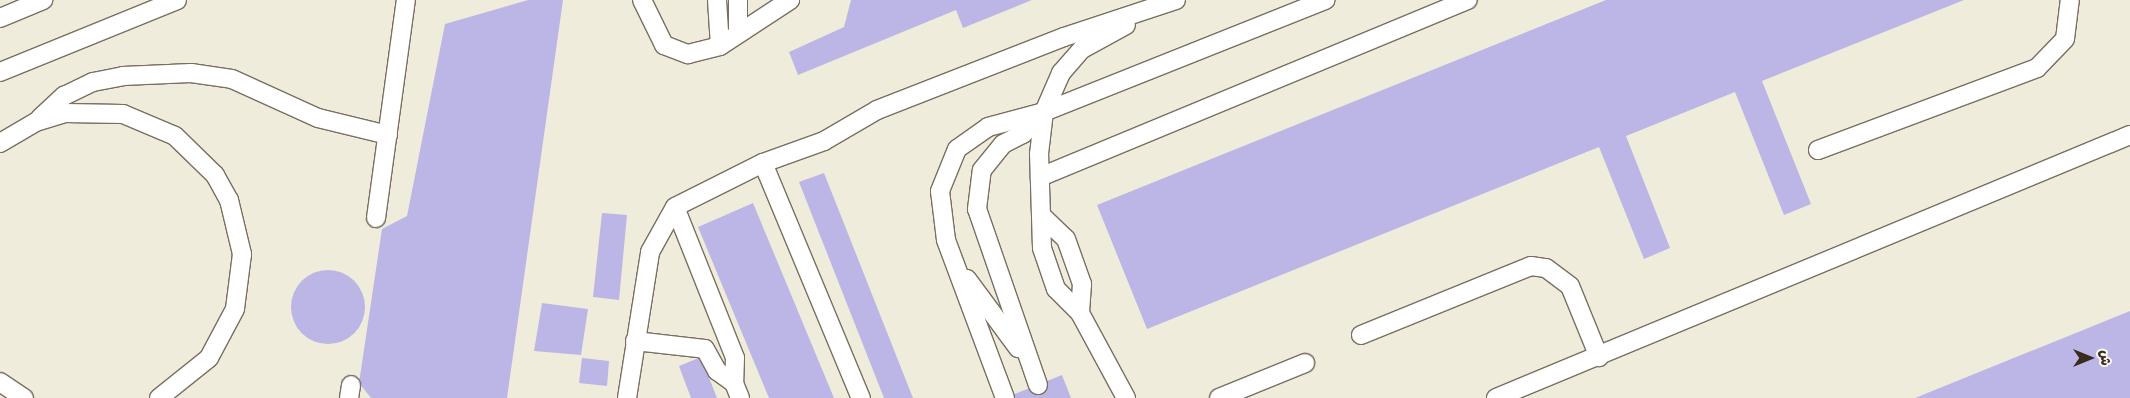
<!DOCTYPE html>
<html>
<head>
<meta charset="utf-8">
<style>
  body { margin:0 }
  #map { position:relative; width:2130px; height:398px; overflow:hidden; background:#f0ecdb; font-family:"Comic Neue","Playpen Sans Arabic",sans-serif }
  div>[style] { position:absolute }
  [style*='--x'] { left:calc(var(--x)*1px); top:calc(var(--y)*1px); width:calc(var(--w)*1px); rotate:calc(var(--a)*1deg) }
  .building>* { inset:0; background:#bcb6e6 }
  .round { border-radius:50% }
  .roads { filter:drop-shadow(1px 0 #7a6e60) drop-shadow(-1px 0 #7a6e60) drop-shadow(0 1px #7a6e60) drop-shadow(0 -1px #7a6e60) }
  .lane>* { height:18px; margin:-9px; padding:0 9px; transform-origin:9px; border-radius:9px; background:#fff }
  span { translate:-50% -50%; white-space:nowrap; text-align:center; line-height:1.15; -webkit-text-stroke:4px #f6f6f2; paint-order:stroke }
  .north { position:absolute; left:2065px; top:333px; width:50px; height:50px; -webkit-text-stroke:4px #f6f6f2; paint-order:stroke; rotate:90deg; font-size:14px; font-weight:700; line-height:20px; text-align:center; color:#3b2a1e }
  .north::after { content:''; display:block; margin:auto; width:18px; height:22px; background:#3b2a1e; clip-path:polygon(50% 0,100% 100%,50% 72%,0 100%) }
</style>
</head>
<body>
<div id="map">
  <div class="building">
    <i style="clip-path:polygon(528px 0,563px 0,507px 398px,371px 398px,359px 383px,382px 229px,407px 216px,445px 24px)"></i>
    <i style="clip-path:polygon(851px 0,1032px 0,963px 28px,956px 10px,798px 75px,789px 52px,844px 27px)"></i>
    <i style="clip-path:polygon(1606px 0,1964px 0,1762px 81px,1811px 204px,1784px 215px,1735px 92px,1626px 136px,1670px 248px,1644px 259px,1599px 147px,1147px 329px,1097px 205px)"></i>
    <i style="clip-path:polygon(824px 173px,913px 398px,884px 398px,799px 182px)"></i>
    <i style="clip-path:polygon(753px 203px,834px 398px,769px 398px,698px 227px)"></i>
    <i style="clip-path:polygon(602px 213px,627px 215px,619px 300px,593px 297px)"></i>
    <i class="round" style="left:291px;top:270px;width:74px;height:74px"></i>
    <i style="clip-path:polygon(542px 303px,588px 309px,581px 355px,534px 351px)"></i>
    <i style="clip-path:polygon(2130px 311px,2130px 398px,1915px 398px)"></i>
    <i style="clip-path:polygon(701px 357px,717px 398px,691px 398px,679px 366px)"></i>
    <i style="clip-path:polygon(582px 358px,609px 361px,607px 386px,579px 383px)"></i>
    <i style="clip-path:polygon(1062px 375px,1071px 398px,1005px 398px)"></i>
  </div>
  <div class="roads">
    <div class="lane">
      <i style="--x:642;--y:0;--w:50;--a:63.9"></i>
      <i style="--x:664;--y:45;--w:26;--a:21"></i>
      <i style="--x:688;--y:54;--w:33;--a:-14"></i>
      <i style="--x:720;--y:46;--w:84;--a:-33.3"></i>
      <i style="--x:717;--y:0;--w:46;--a:86.3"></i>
      <i style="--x:738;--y:0;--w:34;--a:90"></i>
      <i style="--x:0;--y:18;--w:47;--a:-22.7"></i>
      <i style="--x:0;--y:72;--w:191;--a:-22.1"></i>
      <i style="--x:40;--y:118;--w:33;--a:-43"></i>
      <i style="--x:64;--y:96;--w:32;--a:-26"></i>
      <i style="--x:93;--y:82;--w:31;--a:-11"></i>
      <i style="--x:123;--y:76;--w:68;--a:-2.5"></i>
      <i style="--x:191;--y:73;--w:41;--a:8.3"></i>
      <i style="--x:232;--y:79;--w:94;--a:24.4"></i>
      <i style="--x:318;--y:118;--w:72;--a:13.7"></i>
      <i style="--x:0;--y:143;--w:42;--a:-30.3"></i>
      <i style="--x:36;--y:122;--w:30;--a:-17"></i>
      <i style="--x:65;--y:113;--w:58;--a:1"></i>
      <i style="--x:123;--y:114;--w:56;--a:22.9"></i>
      <i style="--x:175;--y:136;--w:56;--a:44.3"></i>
      <i style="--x:215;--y:175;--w:29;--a:61"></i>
      <i style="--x:229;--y:200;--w:56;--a:76.5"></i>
      <i style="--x:242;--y:254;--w:55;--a:97.3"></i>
      <i style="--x:235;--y:309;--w:55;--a:118"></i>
      <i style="--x:209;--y:358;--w:64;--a:141.3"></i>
      <i style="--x:1818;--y:150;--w:234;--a:-20.5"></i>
      <i style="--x:2037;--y:68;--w:40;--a:-46"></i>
      <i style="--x:2065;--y:39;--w:39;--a:-83"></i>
      <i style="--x:763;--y:163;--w:255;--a:67.4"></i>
      <i style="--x:1040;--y:177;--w:463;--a:-22.5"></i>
      <i style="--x:675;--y:207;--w:162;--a:68.3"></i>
      <i style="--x:735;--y:358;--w:25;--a:92"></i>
      <i style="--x:734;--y:383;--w:16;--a:68"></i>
      <i style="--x:376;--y:218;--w:220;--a:-82.2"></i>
      <i style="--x:1044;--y:218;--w:30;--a:44"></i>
      <i style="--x:1066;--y:239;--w:48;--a:70.4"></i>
      <i style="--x:1082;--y:284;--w:29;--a:94"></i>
      <i style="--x:967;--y:279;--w:86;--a:53.5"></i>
      <i style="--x:1361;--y:335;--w:183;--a:-22.1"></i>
      <i style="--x:1531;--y:266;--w:15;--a:8"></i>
      <i style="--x:1546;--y:268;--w:30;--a:37"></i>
      <i style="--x:1570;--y:286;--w:77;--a:67.8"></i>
      <i style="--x:635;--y:341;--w:70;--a:6.5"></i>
      <i style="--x:705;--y:349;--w:25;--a:61"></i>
      <i style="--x:717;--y:371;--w:21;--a:35"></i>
      <i style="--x:0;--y:382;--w:29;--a:34"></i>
      <i style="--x:1038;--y:385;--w:186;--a:-109.1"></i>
      <i style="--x:977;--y:209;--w:39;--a:-83"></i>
      <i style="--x:982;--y:170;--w:33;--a:-51"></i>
      <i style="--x:1003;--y:144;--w:22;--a:-27"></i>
      <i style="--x:1023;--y:134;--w:30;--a:-46"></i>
      <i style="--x:349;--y:398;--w:13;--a:-81"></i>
      <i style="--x:627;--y:398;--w:148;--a:-81"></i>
      <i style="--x:650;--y:252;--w:51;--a:-60.9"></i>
      <i style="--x:675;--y:207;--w:98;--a:-26.6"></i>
      <i style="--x:763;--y:163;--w:65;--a:-19.8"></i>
      <i style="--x:824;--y:141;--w:61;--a:-30.3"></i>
      <i style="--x:877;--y:110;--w:201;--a:-21.3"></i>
      <i style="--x:1064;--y:37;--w:118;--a:-18.3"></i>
      <i style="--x:1005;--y:398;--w:169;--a:-110.5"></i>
      <i style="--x:946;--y:240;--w:49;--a:-97"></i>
      <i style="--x:940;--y:191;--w:45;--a:-68"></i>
      <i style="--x:957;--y:149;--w:38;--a:-35"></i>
      <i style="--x:988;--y:127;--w:58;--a:-15"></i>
      <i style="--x:1044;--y:112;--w:303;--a:-21.7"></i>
      <i style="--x:1126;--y:398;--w:97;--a:-118.4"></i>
      <i style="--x:1080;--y:313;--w:34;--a:-135"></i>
      <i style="--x:1056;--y:289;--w:43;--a:-108.9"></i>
      <i style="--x:1042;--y:248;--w:94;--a:-91.8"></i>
      <i style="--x:1039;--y:154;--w:42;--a:-83.2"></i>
      <i style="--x:1044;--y:112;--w:43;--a:-66.4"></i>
      <i style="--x:1061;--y:73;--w:32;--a:-49"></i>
      <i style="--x:1082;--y:49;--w:50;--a:-28.6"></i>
      <i style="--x:1219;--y:398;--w:93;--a:-22.1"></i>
      <i style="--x:1496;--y:398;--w:686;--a:-22.53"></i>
    </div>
  </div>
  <div class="north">ش</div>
</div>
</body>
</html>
